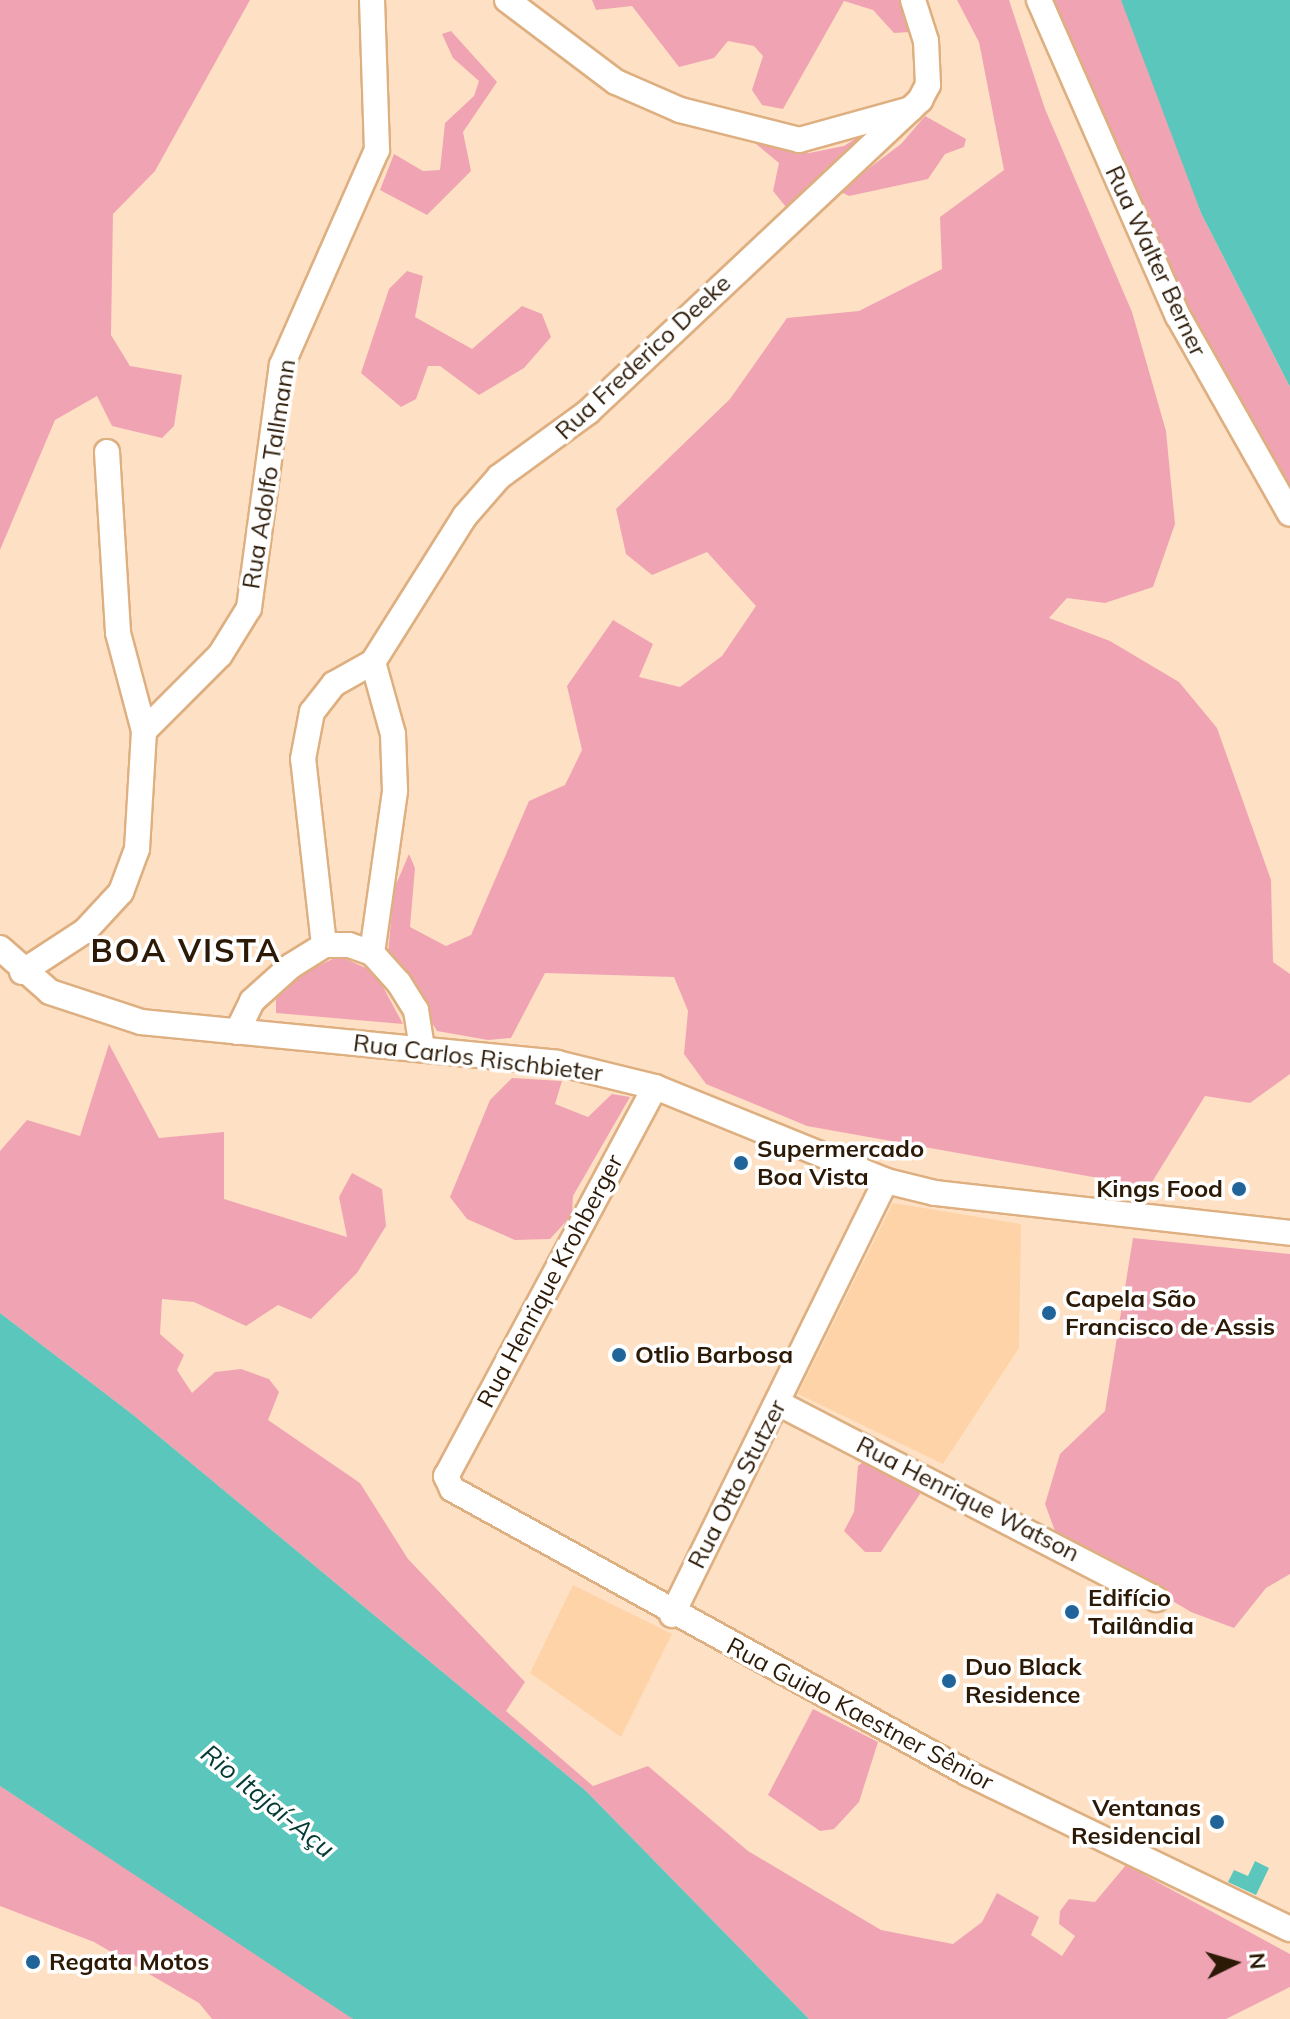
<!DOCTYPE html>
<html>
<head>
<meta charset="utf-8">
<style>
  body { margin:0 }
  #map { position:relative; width:1290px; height:2019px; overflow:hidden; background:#fee1c4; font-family:Mulish,sans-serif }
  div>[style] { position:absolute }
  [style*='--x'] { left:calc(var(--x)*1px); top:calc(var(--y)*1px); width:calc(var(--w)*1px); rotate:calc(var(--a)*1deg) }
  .built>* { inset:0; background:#fed3a8 }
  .green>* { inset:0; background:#f0a4b3 }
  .water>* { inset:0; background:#5ac6bc }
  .roads { filter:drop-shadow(2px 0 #deaf80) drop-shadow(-2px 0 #deaf80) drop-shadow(0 2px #deaf80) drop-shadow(0 -2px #deaf80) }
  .minor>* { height:24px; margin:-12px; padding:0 12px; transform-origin:12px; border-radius:12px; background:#fff }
  .dots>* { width:22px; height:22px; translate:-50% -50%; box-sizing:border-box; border:4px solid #fff; border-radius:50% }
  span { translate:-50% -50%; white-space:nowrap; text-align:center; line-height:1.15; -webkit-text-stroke:7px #fff; paint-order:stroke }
  .street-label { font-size:24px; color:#2c1a07 }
  .poi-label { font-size:24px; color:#2c1a07; font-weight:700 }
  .left { translate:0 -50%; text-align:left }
  .right { translate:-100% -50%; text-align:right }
  .water-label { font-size:26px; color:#043a35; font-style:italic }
  .district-label { font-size:32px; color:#2c1a07; font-weight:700; letter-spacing:2px }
  .north { position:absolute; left:1194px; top:1923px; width:80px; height:80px; -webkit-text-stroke:6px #fff; paint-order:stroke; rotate:85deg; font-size:22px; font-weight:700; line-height:32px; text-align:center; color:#2c1a07 }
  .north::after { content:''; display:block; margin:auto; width:28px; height:36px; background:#2c1a07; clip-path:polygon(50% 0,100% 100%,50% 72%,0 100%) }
</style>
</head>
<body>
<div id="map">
  <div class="built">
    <i style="clip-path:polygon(893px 1203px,1021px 1224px,1019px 1348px,943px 1464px,798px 1394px)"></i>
    <i style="clip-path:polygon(573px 1585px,672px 1634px,621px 1737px,530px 1673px)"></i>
  </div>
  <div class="green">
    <i style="clip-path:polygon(0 0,250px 0,155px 171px,113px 214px,111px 335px,130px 366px,182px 375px,174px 426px,162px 438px,112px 426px,97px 396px,55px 420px,0 550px)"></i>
    <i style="clip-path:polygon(592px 0,900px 0,910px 32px,894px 33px,873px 10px,844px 1px,783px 109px,762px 105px,752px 90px,763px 56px,754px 46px,728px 41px,714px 58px,679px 67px,632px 6px,596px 10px)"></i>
    <i style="clip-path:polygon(957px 0,1009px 0,1045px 109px,1132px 312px,1166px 431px,1175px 524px,1153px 587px,1105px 603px,1067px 598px,1049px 618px,1110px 641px,1179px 682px,1217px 728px,1271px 880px,1273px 962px,1290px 974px,1290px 1074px,1250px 1103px,1205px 1096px,1149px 1187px,807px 1126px,706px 1084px,684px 1054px,688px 1011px,674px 977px,545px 973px,511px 1038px,488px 1040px,437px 1031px,388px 953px,394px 889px,409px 854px,415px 868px,410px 927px,446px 946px,471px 935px,529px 801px,565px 785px,582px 750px,567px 686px,613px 620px,653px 644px,639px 677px,680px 687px,722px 656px,756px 606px,707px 552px,652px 575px,626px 554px,616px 509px,730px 399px,787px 318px,859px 311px,942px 269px,940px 217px,1004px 170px,979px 42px)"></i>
    <i style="clip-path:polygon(1052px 0,1121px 0,1136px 30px,1201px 213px,1290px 387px,1290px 488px,1185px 304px)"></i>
    <i style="clip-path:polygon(451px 31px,497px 82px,463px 132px,471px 171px,427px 215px,380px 190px,394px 154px,423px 171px,440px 170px,445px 123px,474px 96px,479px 81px,453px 58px,442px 34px)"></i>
    <i style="clip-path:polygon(925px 116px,966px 139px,964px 147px,945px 154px,928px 179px,849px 196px,839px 191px,901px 144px)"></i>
    <i style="clip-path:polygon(871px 129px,877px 131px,804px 199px,786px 207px,773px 191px,779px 163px,750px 139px,809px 153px,844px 146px)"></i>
    <i style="clip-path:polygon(407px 271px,423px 276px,415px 317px,472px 349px,522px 306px,542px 314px,551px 337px,524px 368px,479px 395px,440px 366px,428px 366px,416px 399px,401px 407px,361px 373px,389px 289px)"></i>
    <i style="clip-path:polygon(339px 956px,375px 972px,403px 1024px,276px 1013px,276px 996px,292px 978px)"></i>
    <i style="clip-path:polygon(109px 1044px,159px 1138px,224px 1132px,224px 1199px,347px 1237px,339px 1197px,352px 1173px,382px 1189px,386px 1226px,357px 1273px,311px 1319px,278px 1305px,246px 1326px,194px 1302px,162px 1299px,160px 1334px,184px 1355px,177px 1370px,192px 1393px,215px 1372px,241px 1369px,269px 1379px,279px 1392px,268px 1420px,360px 1483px,408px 1559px,525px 1682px,506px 1711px,593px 1786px,648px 1766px,748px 1851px,881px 1930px,953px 1944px,982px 1922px,997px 1893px,1039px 1917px,1031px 1935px,1062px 1956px,1075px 1936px,1059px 1924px,1060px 1911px,1069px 1899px,1095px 1902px,1126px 1865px,1290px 1954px,1290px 1987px,1226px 2019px,809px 2019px,586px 1791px,132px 1414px,0 1313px,0 1151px,27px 1120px,80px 1136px)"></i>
    <i style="clip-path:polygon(512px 1078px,562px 1081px,555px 1104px,588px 1117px,612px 1094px,630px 1097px,573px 1196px,572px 1215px,550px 1239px,515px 1240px,467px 1219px,450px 1197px,490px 1100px)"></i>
    <i style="clip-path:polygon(1133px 1238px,1290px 1254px,1290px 1574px,1266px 1588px,1234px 1628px,1191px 1612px,1055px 1531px,1045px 1504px,1060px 1454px,1105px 1411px)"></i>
    <i style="clip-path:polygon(871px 1456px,917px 1483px,920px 1494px,881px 1552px,865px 1552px,844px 1531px,854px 1512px,858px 1466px)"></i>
    <i style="clip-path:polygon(813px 1709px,878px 1742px,859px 1802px,834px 1829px,820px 1831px,768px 1795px)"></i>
    <i style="clip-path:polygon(0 1786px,336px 2005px,353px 2019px,212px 2019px,199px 2003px,94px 1942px,0 1906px)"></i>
  </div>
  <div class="water">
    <i style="clip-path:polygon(1121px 0,1290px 0,1290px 387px,1201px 213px)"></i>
    <i style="clip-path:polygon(0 1313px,132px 1414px,586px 1791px,809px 2019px,353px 2019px,0 1786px)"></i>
    <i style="clip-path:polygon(1255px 1861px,1269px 1868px,1256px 1895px,1228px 1882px,1234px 1870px,1248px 1876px)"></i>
  </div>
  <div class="roads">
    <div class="minor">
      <i style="--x:507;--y:0;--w:136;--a:37"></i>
      <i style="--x:616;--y:82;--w:70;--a:23.6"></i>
      <i style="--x:680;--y:110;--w:123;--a:14.1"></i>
      <i style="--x:799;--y:140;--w:116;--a:-15.5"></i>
      <i style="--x:1039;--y:0;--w:345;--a:66.3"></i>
      <i style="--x:1178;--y:316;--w:227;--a:60.5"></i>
      <i style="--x:107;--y:452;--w:181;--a:86.5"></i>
      <i style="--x:118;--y:633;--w:101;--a:75.1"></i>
      <i style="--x:324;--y:945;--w:187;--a:-96.4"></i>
      <i style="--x:303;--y:759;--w:48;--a:-79.2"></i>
      <i style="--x:312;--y:712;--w:36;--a:-52"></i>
      <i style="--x:334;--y:684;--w:45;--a:-29.4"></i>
      <i style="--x:373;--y:662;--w:173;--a:-57.8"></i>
      <i style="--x:465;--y:516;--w:52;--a:-48.9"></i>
      <i style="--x:499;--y:477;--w:110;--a:-36.1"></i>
      <i style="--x:588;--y:412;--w:456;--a:-43.2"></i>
      <i style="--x:920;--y:100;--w:17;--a:-62"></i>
      <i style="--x:928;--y:85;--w:44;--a:-92.6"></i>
      <i style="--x:926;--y:41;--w:43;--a:-107.6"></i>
      <i style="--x:0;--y:948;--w:67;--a:41.3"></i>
      <i style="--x:50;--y:992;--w:96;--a:18.2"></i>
      <i style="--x:141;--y:1022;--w:418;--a:5.6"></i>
      <i style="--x:557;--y:1063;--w:101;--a:13.8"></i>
      <i style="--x:655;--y:1087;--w:249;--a:22.1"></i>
      <i style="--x:886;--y:1181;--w:50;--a:13.8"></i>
      <i style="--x:935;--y:1193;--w:357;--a:6.4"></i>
      <i style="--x:372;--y:953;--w:164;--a:-81.9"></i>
      <i style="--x:395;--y:791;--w:57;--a:-92"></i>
      <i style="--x:393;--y:734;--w:75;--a:-105.5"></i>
      <i style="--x:22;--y:972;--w:75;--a:-33.1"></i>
      <i style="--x:85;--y:931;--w:53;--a:-47.3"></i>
      <i style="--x:121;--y:892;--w:46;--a:-69.6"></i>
      <i style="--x:137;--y:849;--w:118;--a:-86.6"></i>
      <i style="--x:144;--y:731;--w:107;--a:-45"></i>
      <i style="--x:220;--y:655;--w:55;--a:-58.3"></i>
      <i style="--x:249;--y:608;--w:245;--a:-82.3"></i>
      <i style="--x:282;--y:365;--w:235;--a:-66.2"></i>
      <i style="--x:377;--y:150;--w:150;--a:-91.9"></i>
      <i style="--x:237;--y:1032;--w:34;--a:-64"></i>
      <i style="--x:252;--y:1001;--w:52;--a:-41.9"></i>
      <i style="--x:291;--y:966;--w:39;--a:-32"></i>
      <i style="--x:324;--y:945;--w:25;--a:0"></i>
      <i style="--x:349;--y:945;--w:24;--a:19"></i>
      <i style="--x:372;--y:953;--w:40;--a:48"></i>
      <i style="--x:399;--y:983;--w:32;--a:58"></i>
      <i style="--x:416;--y:1010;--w:38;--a:81"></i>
      <i style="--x:655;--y:1087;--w:442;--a:118.2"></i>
      <i style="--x:446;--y:1476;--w:14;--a:65"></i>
      <i style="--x:452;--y:1489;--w:590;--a:28.87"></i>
      <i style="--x:969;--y:1774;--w:356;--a:25.8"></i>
      <i style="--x:778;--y:1403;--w:426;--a:27.4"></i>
      <i style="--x:672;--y:1615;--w:484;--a:-63.8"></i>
    </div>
  </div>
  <div class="dots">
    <i style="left:741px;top:1163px;background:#206499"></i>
    <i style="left:1239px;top:1189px;background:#206499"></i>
    <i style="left:1049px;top:1313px;background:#206499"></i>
    <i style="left:619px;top:1355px;background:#206499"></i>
    <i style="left:1072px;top:1612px;background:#206499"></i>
    <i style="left:949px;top:1681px;background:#206499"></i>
    <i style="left:1217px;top:1822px;background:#206499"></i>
    <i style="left:33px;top:1962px;background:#206499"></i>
  </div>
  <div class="street-label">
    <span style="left:1156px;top:261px;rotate:65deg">Rua Walter Berner</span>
    <span style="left:643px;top:357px;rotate:-43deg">Rua Frederico Deeke</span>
    <span style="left:269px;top:474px;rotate:-81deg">Rua Adolfo Tallmann</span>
    <span style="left:478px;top:1058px;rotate:7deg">Rua Carlos Rischbieter</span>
    <span style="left:550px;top:1281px;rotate:-62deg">Rua Henrique Krohberger</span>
    <span style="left:737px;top:1484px;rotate:-63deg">Rua Otto Stutzer</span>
    <span style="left:968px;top:1499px;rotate:27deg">Rua Henrique Watson</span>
    <span style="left:860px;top:1714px;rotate:28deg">Rua Guido Kaestner Sênior</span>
  </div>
  <div class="poi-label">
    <span class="left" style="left:757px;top:1163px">Supermercado<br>Boa Vista</span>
    <span class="right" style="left:1223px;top:1189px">Kings Food</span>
    <span class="left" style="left:1065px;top:1313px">Capela São<br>Francisco de Assis</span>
    <span class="left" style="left:635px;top:1355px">Otlio Barbosa</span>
    <span class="left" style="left:1088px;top:1612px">Edifício<br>Tailândia</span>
    <span class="left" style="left:965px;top:1681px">Duo Black<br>Residence</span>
    <span class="right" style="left:1201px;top:1822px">Ventanas<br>Residencial</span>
    <span class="left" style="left:49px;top:1962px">Regata Motos</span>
  </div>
  <div class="water-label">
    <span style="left:268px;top:1801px;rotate:39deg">Rio Itajaí-Açu</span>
  </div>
  <div class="district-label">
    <span style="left:186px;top:950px">BOA VISTA</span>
  </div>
  <div class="north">N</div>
</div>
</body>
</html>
